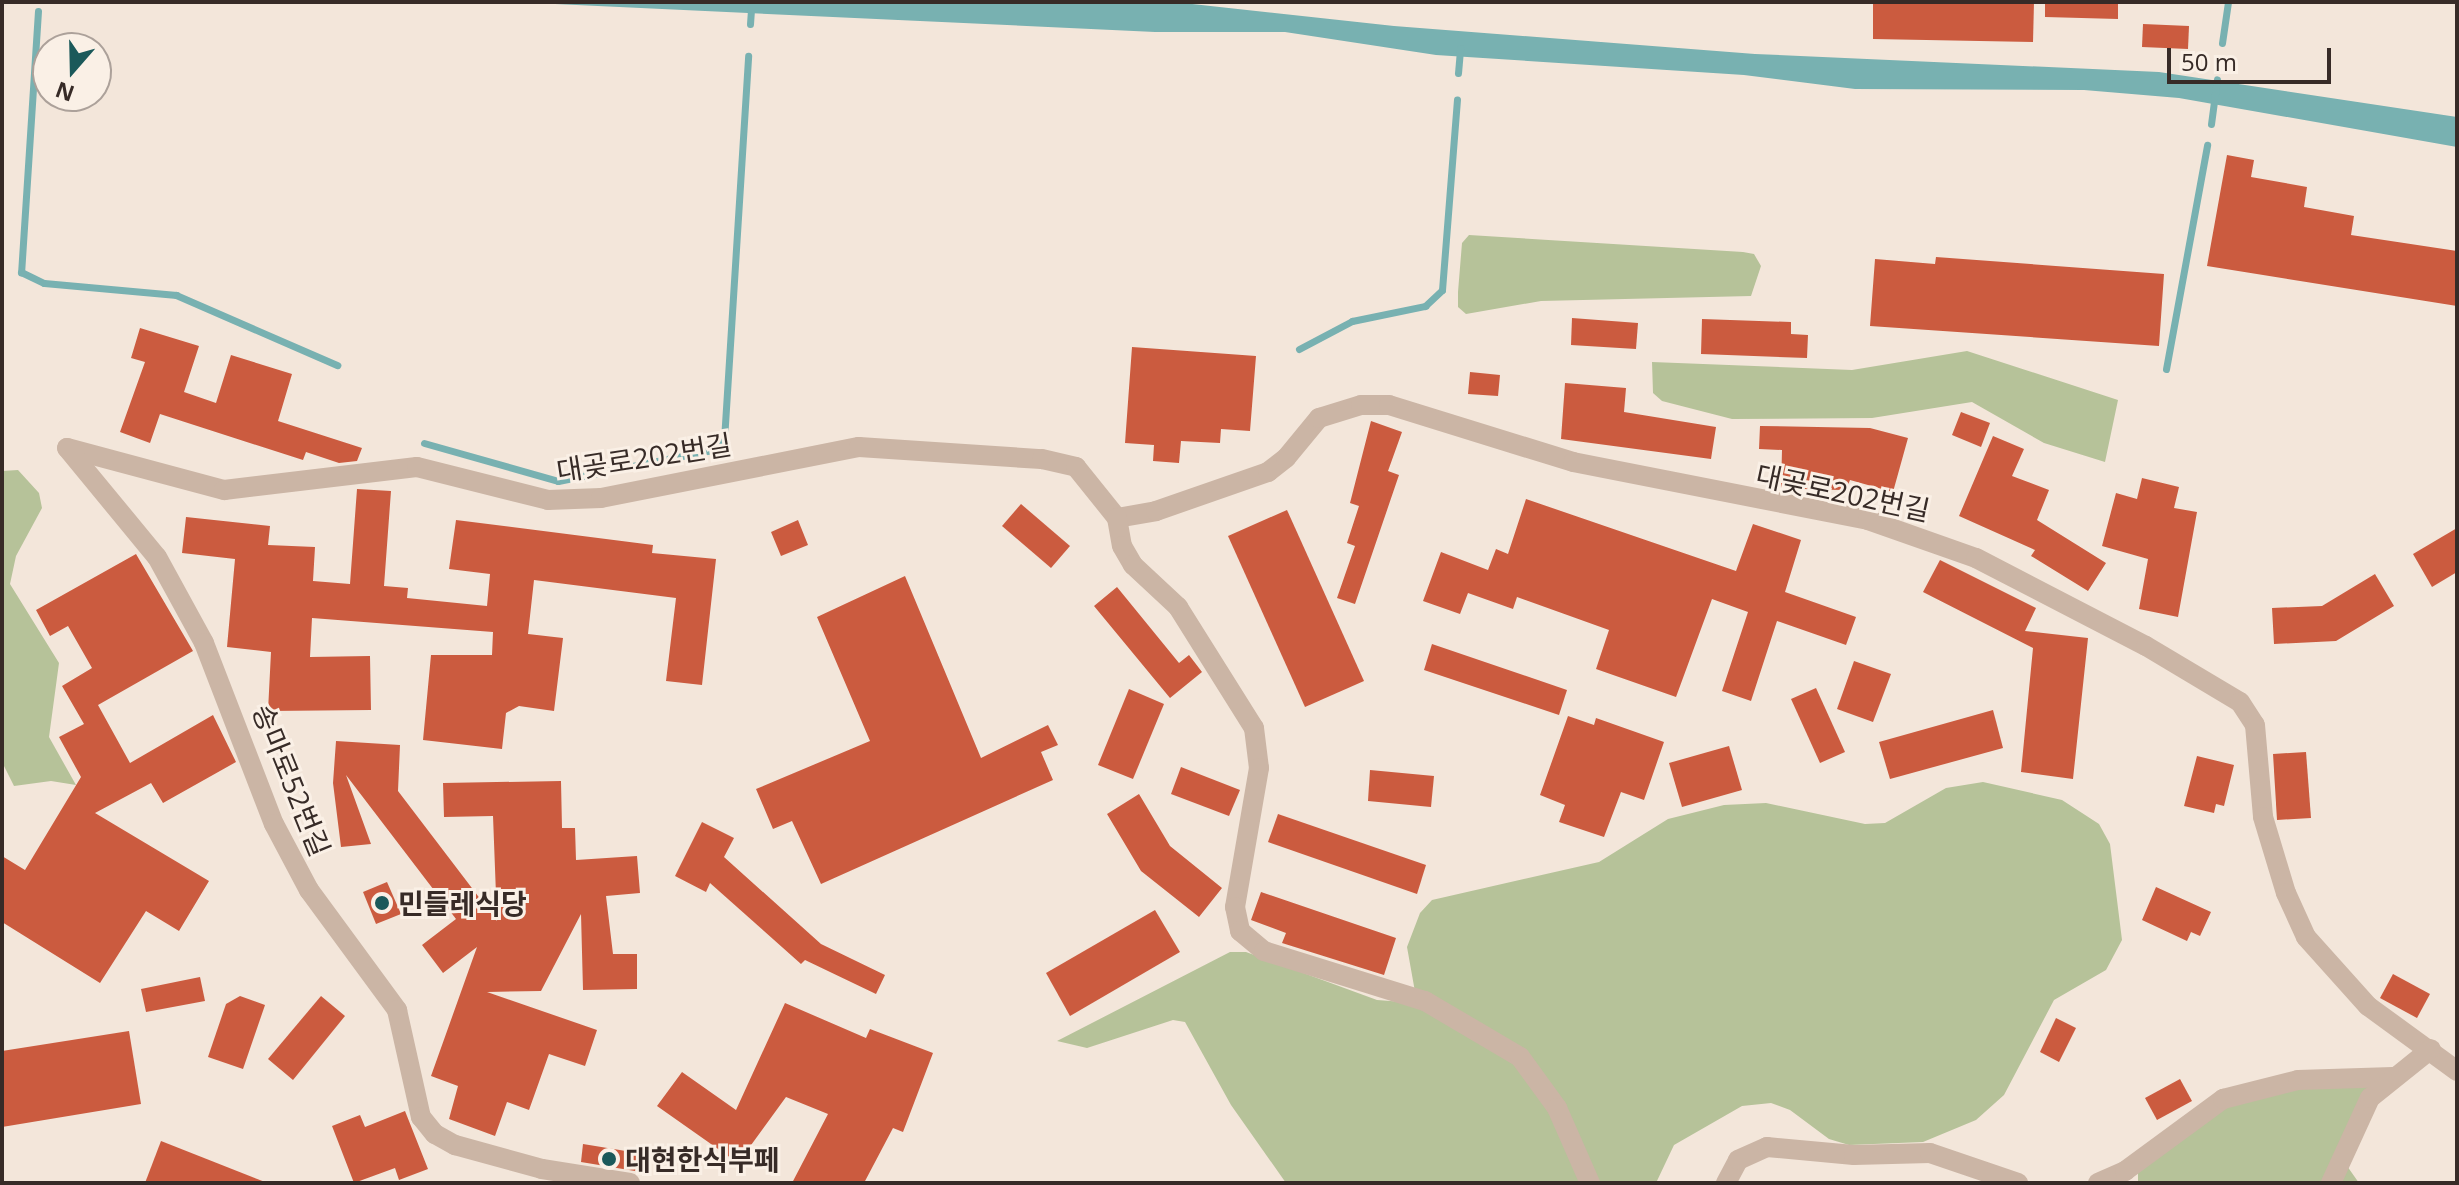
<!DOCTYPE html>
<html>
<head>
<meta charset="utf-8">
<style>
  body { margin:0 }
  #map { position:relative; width:2459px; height:1185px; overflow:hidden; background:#f3e6da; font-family:"Open Sans","Noto Sans KR",sans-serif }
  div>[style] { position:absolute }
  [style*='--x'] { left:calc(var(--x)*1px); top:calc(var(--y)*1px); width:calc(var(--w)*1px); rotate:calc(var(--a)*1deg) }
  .green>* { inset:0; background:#b6c299 }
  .water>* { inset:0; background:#78b1b1 }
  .stream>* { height:7px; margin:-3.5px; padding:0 3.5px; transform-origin:3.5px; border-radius:3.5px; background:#78b1b1 }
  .building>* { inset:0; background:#cb5b3f }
  .minor>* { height:20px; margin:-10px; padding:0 10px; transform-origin:10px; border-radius:10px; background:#cbb5a5 }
  .dots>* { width:22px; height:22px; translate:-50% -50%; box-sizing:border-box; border:4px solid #faf0e6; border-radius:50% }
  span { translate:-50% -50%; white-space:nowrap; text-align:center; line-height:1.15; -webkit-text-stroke:6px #faf0e6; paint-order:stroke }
  .street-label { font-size:28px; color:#372b27 }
  .poi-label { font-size:28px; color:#372b27; font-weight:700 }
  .left { translate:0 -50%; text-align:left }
  .frame { position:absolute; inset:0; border:4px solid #372b27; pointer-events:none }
  .north { position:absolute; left:32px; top:32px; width:80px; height:80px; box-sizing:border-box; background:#faf0e6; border:2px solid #aca19a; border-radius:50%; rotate:200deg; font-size:22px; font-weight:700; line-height:32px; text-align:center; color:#372b27 }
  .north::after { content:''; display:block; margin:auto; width:28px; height:36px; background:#1b595a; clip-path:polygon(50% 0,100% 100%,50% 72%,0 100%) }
  .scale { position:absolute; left:2167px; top:48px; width:164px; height:36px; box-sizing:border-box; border:4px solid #372b27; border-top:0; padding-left:10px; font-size:24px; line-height:28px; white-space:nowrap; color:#372b27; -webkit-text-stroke:6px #faf0e6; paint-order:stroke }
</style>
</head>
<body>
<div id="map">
  <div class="green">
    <i style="clip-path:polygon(1469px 235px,1743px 252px,1754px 254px,1761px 266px,1751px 296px,1541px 301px,1466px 314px,1458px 307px,1458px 292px,1462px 243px)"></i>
    <i style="clip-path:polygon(1967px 351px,2118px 400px,2105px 462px,2044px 443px,1972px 402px,1872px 418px,1732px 419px,1662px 401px,1653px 393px,1652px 362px,1852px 370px)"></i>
    <i style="clip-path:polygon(18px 470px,39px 493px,42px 508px,16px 556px,10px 584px,59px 663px,49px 737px,76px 785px,51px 781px,14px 786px,2px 762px,2px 471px)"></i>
    <i style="clip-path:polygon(1983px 782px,2062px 800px,2099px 824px,2110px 844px,2122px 940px,2106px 970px,2054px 1000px,2004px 1095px,1976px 1120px,1923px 1142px,1849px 1145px,1829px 1139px,1790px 1110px,1771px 1103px,1742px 1106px,1674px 1145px,1656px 1183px,1286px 1183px,1231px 1105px,1185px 1022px,1173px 1020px,1087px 1048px,1057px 1041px,1230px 952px,1246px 952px,1377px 1000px,1417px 1003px,1407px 947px,1420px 913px,1432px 900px,1599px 862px,1668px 819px,1724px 805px,1766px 803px,1865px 824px,1885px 823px,1946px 788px)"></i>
    <i style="clip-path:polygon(2373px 1082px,2340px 1156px,2359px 1183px,2138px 1183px,2138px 1173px,2207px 1114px,2271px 1090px)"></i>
  </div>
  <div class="water">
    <i style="clip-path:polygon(512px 2px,1174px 2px,1394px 26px,1755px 54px,2159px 72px,2457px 117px,2457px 147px,2179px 98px,2084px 90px,1855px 89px,1744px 75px,1436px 55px,1285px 32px,1155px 32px)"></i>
  </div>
  <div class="stream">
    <i style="--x:38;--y:11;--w:262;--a:93.7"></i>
    <i style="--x:21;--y:272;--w:25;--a:26"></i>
    <i style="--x:44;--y:283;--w:133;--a:5.2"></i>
    <i style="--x:176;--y:295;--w:176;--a:23.5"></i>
    <i style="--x:750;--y:24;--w:16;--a:-86"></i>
    <i style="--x:2222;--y:43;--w:41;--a:-81.7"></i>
    <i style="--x:1458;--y:73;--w:25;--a:-85"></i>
    <i style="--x:2211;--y:124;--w:45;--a:-82.4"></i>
    <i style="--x:1299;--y:349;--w:60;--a:-27.8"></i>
    <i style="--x:1352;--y:321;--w:75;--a:-11.6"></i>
    <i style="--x:1425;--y:306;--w:23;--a:-43"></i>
    <i style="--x:1442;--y:290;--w:191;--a:-85.5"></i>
    <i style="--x:2166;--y:369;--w:228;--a:-79.6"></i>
    <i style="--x:424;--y:443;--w:139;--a:15.8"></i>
    <i style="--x:558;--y:481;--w:162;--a:-11.4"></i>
    <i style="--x:717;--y:449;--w:11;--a:-52"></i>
    <i style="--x:724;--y:440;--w:385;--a:-86.4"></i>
  </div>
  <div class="building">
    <i style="clip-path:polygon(1873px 2px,2034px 2px,2033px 42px,1873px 39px)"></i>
    <i style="clip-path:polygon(2045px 2px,2118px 2px,2118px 19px,2045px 17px)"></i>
    <i style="clip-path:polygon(2143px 24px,2189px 26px,2188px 49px,2142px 47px)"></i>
    <i style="clip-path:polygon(2227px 155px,2254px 160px,2251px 177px,2307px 187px,2304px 207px,2354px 216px,2351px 235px,2457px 251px,2457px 306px,2207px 266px)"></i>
    <i style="clip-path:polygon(1936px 257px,2164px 274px,2159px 346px,1870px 326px,1875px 259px,1935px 264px)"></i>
    <i style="clip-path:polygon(1572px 318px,1638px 323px,1636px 349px,1571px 345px)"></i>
    <i style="clip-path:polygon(1702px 319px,1791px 322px,1791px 334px,1808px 335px,1807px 358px,1701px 354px)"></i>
    <i style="clip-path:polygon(140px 328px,199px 346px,184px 392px,216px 403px,231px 355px,292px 374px,278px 421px,362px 448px,357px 461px,339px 463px,306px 452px,303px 460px,160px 414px,150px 443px,120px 432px,145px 362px,131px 358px)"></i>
    <i style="clip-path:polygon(1132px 347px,1256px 356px,1250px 431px,1221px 429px,1220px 443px,1181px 441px,1179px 463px,1153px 461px,1154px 445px,1125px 443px)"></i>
    <i style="clip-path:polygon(1470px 372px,1500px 375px,1498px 396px,1468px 394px)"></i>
    <i style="clip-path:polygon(1565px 383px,1626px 388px,1624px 412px,1716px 427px,1711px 459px,1561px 439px)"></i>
    <i style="clip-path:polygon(1961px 412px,1990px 423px,1981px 447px,1952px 435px)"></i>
    <i style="clip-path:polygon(1371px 421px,1402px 432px,1388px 471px,1399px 475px,1355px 604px,1337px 598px,1355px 546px,1347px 543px,1359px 506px,1350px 503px)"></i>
    <i style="clip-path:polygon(1760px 426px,1870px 428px,1908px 438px,1893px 492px,1850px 480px,1846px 490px,1781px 489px,1782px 450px,1759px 449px)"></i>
    <i style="clip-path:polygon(1993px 436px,2024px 449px,2012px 476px,2049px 490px,2037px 520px,2106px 563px,2088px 591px,2031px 556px,2035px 550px,1959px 516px)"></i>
    <i style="clip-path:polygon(2142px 478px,2179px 487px,2174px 508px,2197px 512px,2178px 617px,2139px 609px,2148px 559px,2102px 546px,2116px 493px,2137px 499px)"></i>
    <i style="clip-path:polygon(357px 489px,391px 491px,384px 586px,408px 588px,407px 598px,487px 606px,490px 574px,449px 569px,456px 520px,653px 545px,652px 553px,716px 559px,702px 685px,666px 681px,676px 598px,534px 580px,528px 634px,563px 638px,554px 711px,519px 706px,506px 713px,502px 749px,423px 740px,431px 655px,492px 655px,493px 632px,312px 618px,310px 657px,370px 656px,371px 710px,268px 711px,271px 652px,227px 647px,235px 559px,182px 553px,186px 517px,270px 526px,268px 545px,315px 547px,313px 581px,350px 584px)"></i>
    <i style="clip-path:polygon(1526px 499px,1736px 571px,1753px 524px,1801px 540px,1785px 592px,1856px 617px,1846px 645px,1777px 621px,1751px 701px,1722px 691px,1748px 612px,1712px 599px,1676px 697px,1596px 669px,1609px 630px,1517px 597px,1513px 609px,1468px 593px,1460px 614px,1423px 601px,1441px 552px,1488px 570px,1496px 549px,1508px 554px)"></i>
    <i style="clip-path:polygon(1021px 504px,1070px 546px,1051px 568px,1002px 526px)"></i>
    <i style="clip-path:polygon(1287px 510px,1364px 681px,1305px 707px,1228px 536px)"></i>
    <i style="clip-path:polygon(798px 520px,808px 545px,781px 556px,771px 532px)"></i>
    <i style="clip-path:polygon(2457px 528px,2457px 572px,2432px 587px,2413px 554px)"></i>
    <i style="clip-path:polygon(136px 554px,193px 651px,98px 705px,130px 763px,213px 715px,236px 762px,163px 803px,151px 783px,95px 813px,209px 881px,179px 931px,146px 911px,100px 983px,2px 922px,2px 856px,25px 870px,81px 777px,59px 737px,84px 724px,62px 686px,92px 668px,68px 626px,50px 636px,36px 610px)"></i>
    <i style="clip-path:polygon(1940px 560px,2036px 608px,2025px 631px,2088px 638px,2073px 779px,2021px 772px,2033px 648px,1923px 592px)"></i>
    <i style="clip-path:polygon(2375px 574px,2394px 606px,2336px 641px,2274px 644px,2272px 608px,2322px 606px)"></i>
    <i style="clip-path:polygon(905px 576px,981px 758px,1048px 725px,1058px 745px,1041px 752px,1053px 780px,821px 884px,792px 821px,773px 829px,756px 789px,870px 741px,817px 617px)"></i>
    <i style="clip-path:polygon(1117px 587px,1179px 663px,1189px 655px,1202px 672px,1170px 698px,1094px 606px)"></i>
    <i style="clip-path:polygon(1432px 644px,1567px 690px,1559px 715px,1424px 670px)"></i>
    <i style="clip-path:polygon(1854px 661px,1891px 674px,1873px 722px,1837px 709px)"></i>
    <i style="clip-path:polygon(1816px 688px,1845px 752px,1820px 763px,1791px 699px)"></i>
    <i style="clip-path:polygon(1129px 689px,1164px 704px,1133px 779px,1098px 765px)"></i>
    <i style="clip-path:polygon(1993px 710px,2003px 748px,1890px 779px,1879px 742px)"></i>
    <i style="clip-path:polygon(1568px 716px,1594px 725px,1596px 718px,1664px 742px,1644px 800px,1621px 792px,1604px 837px,1559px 822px,1565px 805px,1540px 795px)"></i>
    <i style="clip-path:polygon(336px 741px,400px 745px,398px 791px,497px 921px,493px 816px,444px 817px,443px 783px,561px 781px,562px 828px,575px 828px,576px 860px,637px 856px,640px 893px,606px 896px,613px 954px,637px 954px,637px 989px,583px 990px,581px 914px,541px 991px,487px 992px,597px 1030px,585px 1066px,549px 1054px,529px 1110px,507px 1102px,495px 1136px,449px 1119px,458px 1086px,431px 1076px,477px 947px,443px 973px,422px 945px,456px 919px,346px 775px,371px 844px,341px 847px,333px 783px)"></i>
    <i style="clip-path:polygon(1729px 746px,1742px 790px,1682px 807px,1669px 763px)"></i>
    <i style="clip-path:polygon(2306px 752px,2311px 818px,2277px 820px,2273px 754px)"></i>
    <i style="clip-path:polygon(2197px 756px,2234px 765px,2224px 806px,2216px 804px,2214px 813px,2184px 806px)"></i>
    <i style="clip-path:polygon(1181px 767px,1240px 790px,1229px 816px,1171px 794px)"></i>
    <i style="clip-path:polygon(1370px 770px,1434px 776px,1431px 807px,1368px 801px)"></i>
    <i style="clip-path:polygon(1139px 794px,1170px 846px,1222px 888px,1199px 917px,1141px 871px,1107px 814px)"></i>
    <i style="clip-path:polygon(1278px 814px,1426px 865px,1417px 894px,1268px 842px)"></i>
    <i style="clip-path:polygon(702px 822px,734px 838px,724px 857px,821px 944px,885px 975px,876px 994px,805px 960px,801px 964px,710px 883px,706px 892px,675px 876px)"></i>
    <i style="clip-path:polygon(387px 882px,401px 914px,376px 924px,363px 892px)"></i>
    <i style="clip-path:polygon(2156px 887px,2211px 912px,2200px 936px,2191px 932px,2187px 941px,2142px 920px)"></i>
    <i style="clip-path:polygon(1261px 892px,1396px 938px,1384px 975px,1282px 943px,1286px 933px,1251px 920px)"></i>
    <i style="clip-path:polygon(1155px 910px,1180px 952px,1070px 1016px,1046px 973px)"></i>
    <i style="clip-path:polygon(2393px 974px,2430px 994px,2417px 1018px,2380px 998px)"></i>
    <i style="clip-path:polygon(200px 977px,205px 1001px,146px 1012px,141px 989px)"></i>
    <i style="clip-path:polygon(240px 996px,265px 1005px,243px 1069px,208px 1057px,226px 1004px)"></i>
    <i style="clip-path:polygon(321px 996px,345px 1016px,293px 1080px,268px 1059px)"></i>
    <i style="clip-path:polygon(785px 1003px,866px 1038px,870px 1029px,933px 1053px,903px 1132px,893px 1128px,864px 1183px,792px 1183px,828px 1114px,786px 1097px,738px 1163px,657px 1106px,682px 1072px,736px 1110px)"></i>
    <i style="clip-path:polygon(2056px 1018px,2076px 1028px,2059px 1062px,2040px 1052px)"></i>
    <i style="clip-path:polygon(129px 1031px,141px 1104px,2px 1127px,2px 1051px)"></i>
    <i style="clip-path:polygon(2180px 1079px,2192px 1101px,2157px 1120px,2145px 1098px)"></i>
    <i style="clip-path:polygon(405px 1111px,428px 1169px,399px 1180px,395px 1168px,354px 1183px,332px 1126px,360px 1115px,365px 1127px)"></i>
    <i style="clip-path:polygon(161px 1141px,265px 1182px,265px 1183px,145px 1183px)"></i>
    <i style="clip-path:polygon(583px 1144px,638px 1153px,635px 1171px,581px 1162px)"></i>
  </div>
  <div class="minor">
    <i style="--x:67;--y:448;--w:163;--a:15"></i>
    <i style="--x:224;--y:490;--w:194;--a:-6.8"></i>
    <i style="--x:417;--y:467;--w:135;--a:14.1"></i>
    <i style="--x:548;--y:500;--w:53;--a:-2.2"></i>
    <i style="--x:601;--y:498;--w:263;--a:-11.2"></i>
    <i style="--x:859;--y:447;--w:183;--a:3.8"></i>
    <i style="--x:1042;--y:459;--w:35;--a:13"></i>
    <i style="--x:1076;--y:467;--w:65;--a:51.2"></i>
    <i style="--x:1117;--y:518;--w:40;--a:-10"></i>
    <i style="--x:1156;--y:511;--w:119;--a:-19.2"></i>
    <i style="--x:1268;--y:472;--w:23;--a:-38"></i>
    <i style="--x:1286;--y:458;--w:52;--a:-50.5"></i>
    <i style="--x:1319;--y:418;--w:44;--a:-17.2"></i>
    <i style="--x:1361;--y:405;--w:28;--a:0"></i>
    <i style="--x:1389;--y:405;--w:193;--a:17.2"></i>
    <i style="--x:1573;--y:462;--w:301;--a:11.1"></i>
    <i style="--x:1868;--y:520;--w:114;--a:19.4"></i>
    <i style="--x:1976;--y:558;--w:191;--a:27.4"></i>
    <i style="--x:2146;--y:646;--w:109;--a:30.8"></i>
    <i style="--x:2240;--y:702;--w:27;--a:57"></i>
    <i style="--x:2255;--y:725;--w:92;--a:85"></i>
    <i style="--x:2263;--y:817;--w:79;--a:73.2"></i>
    <i style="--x:2286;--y:893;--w:48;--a:65.6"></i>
    <i style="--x:2306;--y:937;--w:93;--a:48.1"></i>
    <i style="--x:2368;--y:1006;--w:110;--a:36.1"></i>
    <i style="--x:67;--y:448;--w:141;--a:50.5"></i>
    <i style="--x:157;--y:557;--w:98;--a:61.3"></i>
    <i style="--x:204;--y:643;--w:194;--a:68.9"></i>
    <i style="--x:274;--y:824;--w:75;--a:62.1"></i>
    <i style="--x:309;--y:890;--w:149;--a:53.7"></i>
    <i style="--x:397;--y:1010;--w:110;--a:77.4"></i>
    <i style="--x:421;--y:1117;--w:22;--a:51"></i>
    <i style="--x:435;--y:1134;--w:23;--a:29"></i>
    <i style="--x:455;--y:1145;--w:90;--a:15.4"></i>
    <i style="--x:542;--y:1169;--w:89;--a:9"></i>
    <i style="--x:1117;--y:518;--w:28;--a:80"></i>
    <i style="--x:1122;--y:546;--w:22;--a:60"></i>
    <i style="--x:1133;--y:565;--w:62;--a:43"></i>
    <i style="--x:1178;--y:607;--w:143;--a:57.9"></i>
    <i style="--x:1254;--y:728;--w:40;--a:82.9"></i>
    <i style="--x:1259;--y:768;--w:141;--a:99.8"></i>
    <i style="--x:1235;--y:907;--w:25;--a:78"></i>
    <i style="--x:1240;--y:931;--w:31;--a:40"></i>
    <i style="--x:1264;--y:951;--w:169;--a:17.3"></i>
    <i style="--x:1425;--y:1001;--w:110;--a:30.5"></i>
    <i style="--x:1520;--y:1057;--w:63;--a:54"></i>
    <i style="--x:1557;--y:1108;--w:82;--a:66.3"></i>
    <i style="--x:1726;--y:1183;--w:26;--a:-62"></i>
    <i style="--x:1738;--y:1160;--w:32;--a:-24"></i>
    <i style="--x:1767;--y:1147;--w:87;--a:5.3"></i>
    <i style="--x:1854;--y:1155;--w:76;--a:-1.5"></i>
    <i style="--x:1930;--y:1153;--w:93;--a:18.8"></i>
    <i style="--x:2098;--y:1183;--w:30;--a:-24"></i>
    <i style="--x:2125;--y:1171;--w:122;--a:-36.3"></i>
    <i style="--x:2223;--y:1099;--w:77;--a:-14.2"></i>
    <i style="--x:2298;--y:1080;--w:95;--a:-1.8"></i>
    <i style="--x:2331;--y:1183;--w:94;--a:-65.4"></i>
    <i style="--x:2370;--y:1098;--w:78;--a:-38.8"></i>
  </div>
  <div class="dots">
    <i style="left:382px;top:903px;background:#1b595a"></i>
    <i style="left:609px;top:1159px;background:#1b595a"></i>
  </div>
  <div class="street-label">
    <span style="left:644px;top:457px;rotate:-9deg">대곶로202번길</span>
    <span style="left:1843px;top:492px;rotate:12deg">대곶로202번길</span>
    <span style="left:292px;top:780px;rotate:68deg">송마로52번길</span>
  </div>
  <div class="poi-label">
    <span class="left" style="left:398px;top:903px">민들레식당</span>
    <span class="left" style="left:625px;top:1159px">대현한식부페</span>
  </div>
  <div class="frame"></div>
  <div class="north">N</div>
  <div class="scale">50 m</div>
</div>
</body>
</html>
